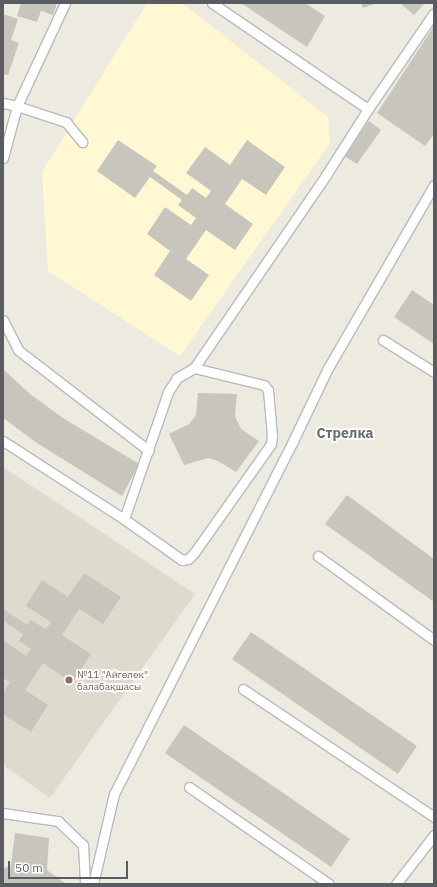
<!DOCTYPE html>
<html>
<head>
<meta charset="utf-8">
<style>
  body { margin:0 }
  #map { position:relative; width:437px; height:887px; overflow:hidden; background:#edebe0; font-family:"IBM Plex Sans",sans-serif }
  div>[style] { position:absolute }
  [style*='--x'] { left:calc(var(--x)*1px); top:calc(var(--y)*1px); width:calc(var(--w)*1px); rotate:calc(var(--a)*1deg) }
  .commercial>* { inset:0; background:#fff8d3 }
  .education>* { inset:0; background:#dddbce }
  .building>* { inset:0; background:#c8c5bd }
  .roads { filter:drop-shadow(1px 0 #b8bac0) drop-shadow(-1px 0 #b8bac0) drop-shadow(0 1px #b8bac0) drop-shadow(0 -1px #b8bac0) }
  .lane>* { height:9px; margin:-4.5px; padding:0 4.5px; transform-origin:4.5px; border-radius:4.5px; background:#fff }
  .dots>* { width:11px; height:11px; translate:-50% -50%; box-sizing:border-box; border:2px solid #fff; border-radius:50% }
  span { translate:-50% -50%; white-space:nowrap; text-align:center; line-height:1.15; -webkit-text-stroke:3.5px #fff; paint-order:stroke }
  .education-label { font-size:10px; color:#785e54 }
  .left { translate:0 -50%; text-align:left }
  .district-label { font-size:14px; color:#696e75; font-weight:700 }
  .frame { position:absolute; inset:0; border:4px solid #595c62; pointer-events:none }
  .scale { position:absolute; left:8px; top:861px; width:120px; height:18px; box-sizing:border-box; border:2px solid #595c62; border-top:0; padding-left:5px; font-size:12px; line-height:14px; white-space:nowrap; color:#595c62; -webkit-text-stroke:3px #fff; paint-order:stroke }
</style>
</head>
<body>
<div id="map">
  <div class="commercial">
    <i style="clip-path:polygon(147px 3px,182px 3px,328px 117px,330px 143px,180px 356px,48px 271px,42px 172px)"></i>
  </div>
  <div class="education">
    <i style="clip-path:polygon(3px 467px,195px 594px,50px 798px,3px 765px)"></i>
  </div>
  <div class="building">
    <i style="clip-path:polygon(21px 3px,57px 3px,53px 15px,41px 11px,37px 22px,17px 16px)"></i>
    <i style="clip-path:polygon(241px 3px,305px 3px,325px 16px,307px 47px)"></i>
    <i style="clip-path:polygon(361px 3px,377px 3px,363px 8px)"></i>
    <i style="clip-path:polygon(400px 3px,425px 3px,414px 15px)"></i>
    <i style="clip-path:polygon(3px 14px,18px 19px,11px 40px,19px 43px,8px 75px,3px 74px)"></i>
    <i style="clip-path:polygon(434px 26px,434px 134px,425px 146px,377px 113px)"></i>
    <i style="clip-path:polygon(369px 121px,381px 130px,357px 164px,344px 156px)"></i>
    <i style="clip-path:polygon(118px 140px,157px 166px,153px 171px,187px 195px,192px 188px,206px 198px,211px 191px,186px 173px,205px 147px,230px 165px,247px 140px,285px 167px,266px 195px,242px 179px,225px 204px,253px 224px,235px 250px,206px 230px,186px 259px,209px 275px,191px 301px,154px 275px,170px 251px,147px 234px,165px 207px,191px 225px,196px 218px,178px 205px,182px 200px,150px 177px,135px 198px,97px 171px)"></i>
    <i style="clip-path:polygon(412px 290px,434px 305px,434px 344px,394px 317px)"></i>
    <i style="clip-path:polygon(3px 369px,30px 394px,63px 418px,139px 464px,122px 496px,37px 443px,3px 418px)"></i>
    <i style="clip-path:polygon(198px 393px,237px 394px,235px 416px,241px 429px,259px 441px,236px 472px,218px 461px,208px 458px,184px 465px,169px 434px,189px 424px,196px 415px)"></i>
    <i style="clip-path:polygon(347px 495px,434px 559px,434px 602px,325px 524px)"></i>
    <i style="clip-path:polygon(84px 573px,121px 597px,103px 624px,79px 609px,62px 635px,91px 654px,72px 683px,43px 663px,25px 690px,48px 705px,31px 732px,3px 714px,3px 693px,10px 682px,3px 678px,3px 640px,26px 656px,31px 649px,19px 641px,23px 634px,3px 621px,3px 609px,27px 625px,31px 620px,46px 629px,51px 622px,26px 606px,42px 580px,68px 597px)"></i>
    <i style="clip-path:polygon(251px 632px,417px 746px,398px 774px,232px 659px)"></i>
    <i style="clip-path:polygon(184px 725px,350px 839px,331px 867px,165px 753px)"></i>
    <i style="clip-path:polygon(15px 833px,49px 838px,47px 870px,66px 884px,3px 884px,3px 869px,11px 865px)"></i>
  </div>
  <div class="roads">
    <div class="lane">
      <i style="--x:65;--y:3;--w:114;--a:115"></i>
      <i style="--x:17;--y:106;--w:52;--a:18.1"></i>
      <i style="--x:66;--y:122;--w:26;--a:51"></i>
      <i style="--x:212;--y:3;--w:189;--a:34.2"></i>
      <i style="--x:368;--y:109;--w:116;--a:-55.5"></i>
      <i style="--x:3;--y:103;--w:14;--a:12"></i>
      <i style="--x:17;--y:106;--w:54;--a:105.1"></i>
      <i style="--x:3;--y:320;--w:34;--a:63"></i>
      <i style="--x:18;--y:350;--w:165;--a:37.6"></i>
      <i style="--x:383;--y:340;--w:60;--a:32.1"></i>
      <i style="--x:194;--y:368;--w:234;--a:-55.6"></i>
      <i style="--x:326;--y:175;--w:78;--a:-57.5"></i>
      <i style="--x:3;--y:441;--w:144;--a:32.8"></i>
      <i style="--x:124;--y:519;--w:71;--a:35.3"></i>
      <i style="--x:182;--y:560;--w:6;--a:-9"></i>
      <i style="--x:188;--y:559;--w:8;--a:-45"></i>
      <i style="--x:194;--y:553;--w:133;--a:-54.8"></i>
      <i style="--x:271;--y:444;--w:8;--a:-83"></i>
      <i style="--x:272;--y:436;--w:46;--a:-95"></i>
      <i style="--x:268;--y:390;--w:6;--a:-129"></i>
      <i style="--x:264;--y:385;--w:72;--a:-166.3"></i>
      <i style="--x:194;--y:368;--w:20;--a:150"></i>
      <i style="--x:177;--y:378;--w:17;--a:123"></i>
      <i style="--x:168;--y:392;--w:134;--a:109.1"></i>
      <i style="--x:318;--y:556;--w:143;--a:35.9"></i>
      <i style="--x:243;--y:689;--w:230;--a:33.8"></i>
      <i style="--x:189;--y:787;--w:170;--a:34.7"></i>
      <i style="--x:3;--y:813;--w:56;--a:8.3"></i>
      <i style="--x:58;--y:821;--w:35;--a:44"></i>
      <i style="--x:83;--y:845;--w:39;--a:87"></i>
      <i style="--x:93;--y:884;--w:92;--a:-76.9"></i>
      <i style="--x:114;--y:794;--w:396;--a:-63.1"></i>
      <i style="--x:293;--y:441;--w:81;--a:-64.4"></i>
      <i style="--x:328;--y:368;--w:211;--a:-59.9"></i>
      <i style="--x:396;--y:884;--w:62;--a:-52.2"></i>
    </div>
  </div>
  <div class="dots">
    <i style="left:69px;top:680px;background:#8d6e63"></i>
  </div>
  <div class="education-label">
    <span class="left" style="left:77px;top:680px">№11 "Айгөлек"<br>балабақшасы</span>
  </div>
  <div class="district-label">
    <span style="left:345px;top:433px">Стрелка</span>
  </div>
  <div class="frame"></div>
  <div class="scale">50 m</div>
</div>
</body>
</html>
